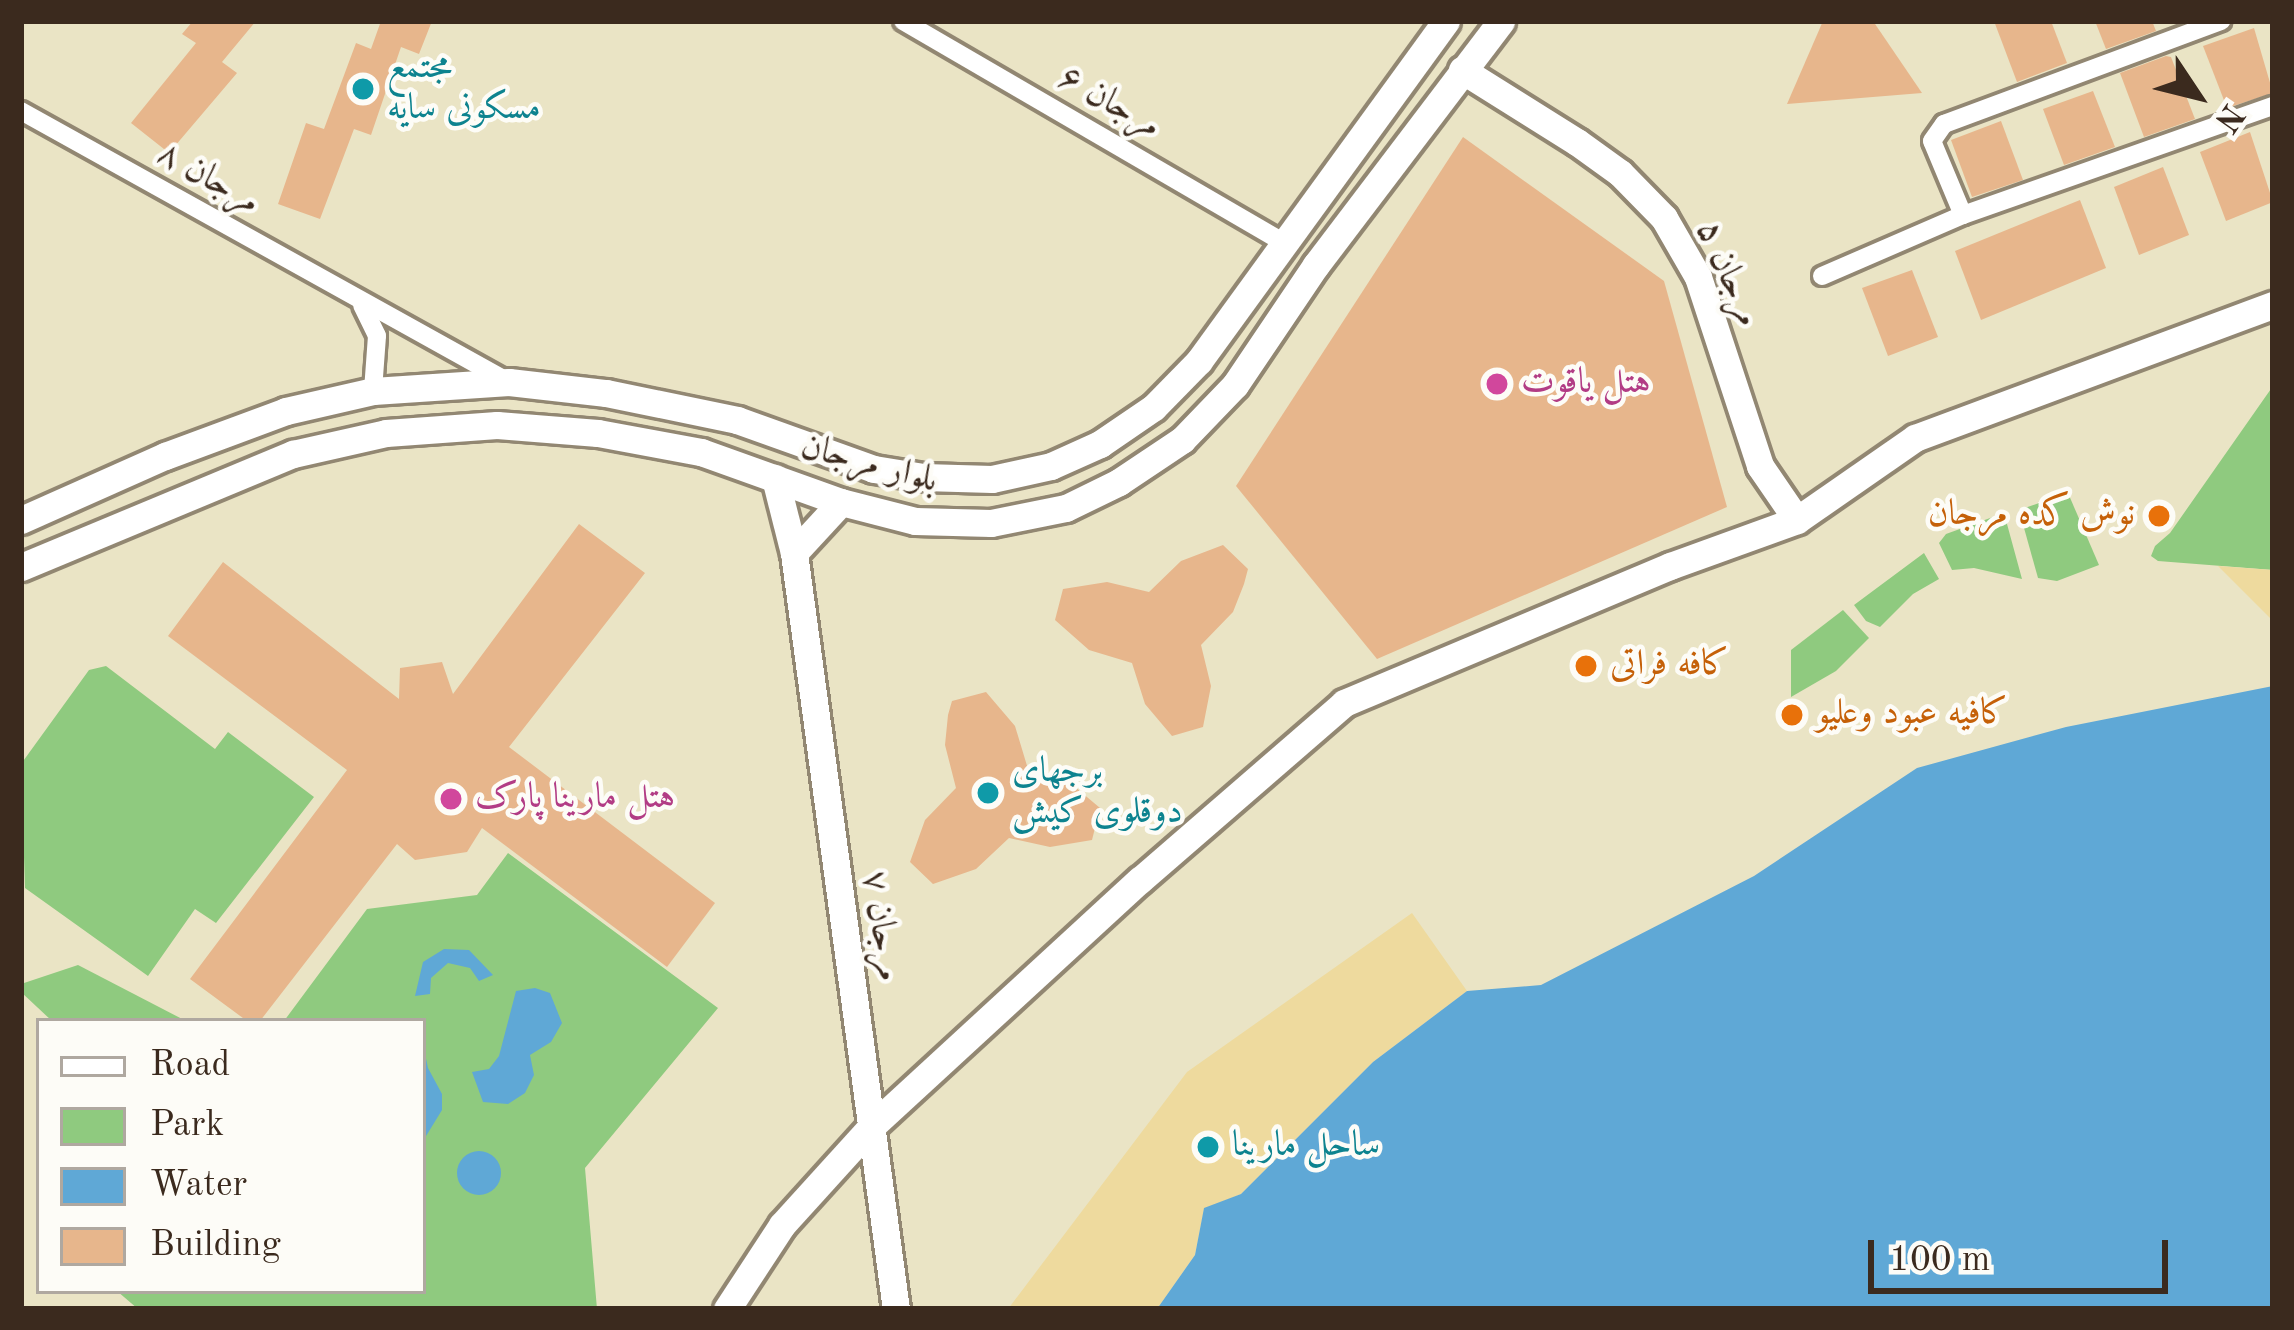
<!DOCTYPE html>
<html>
<head>
<meta charset="utf-8">
<style>
  body { margin:0 }
  #map { position:relative; width:2294px; height:1330px; overflow:hidden; background:#eae4c5; font-family:"Old Standard TT",Amiri,serif }
  div>[style] { position:absolute }
  [style*='--x'] { left:calc(var(--x)*1px); top:calc(var(--y)*1px); width:calc(var(--w)*1px); rotate:calc(var(--a)*1deg) }
  .green>* { inset:0; background:#8fca7f }
  .sand>* { inset:0; background:#eeda9e }
  .water>* { inset:0; background:#5fa8d6 }
  .round { border-radius:50% }
  .building>* { inset:0; background:#e7b68c }
  .roads { filter:drop-shadow(3px 0 #928772) drop-shadow(-3px 0 #928772) drop-shadow(0 3px #928772) drop-shadow(0 -3px #928772) }
  .street>* { height:18px; margin:-9px; padding:0 9px; transform-origin:9px; border-radius:9px; background:#fff }
  .secondary>* { height:27px; margin:-13.5px; padding:0 13.5px; transform-origin:13.5px; border-radius:13.5px; background:#fff }
  .dots>* { width:33px; height:33px; translate:-50% -50%; box-sizing:border-box; border:6px solid #fdfcf7; border-radius:50% }
  span { translate:-50% -50%; white-space:nowrap; text-align:center; line-height:1.15; -webkit-text-stroke:9px #fdfcf7; paint-order:stroke }
  .culture-label { font-size:36px; color:#0d838f }
  .left { translate:0 -50%; text-align:left }
  .street-label { font-size:36px; color:#3b2a1e }
  .hotel-label { font-size:36px; color:#b23c85 }
  .food-label { font-size:36px; color:#c56008 }
  .right { translate:-100% -50%; text-align:right }
  .frame { position:absolute; inset:0; border:24px solid #3b2a1e; pointer-events:none }
  .legend { position:absolute; left:36px; top:1018px; width:390px; height:276px; box-sizing:border-box; background:#fdfcf7; border:3px solid #afa8a0; margin:0; padding:15px 21px; list-style:none; font-size:36px; color:#3b2a1e }
  .legend li { display:flex; align-items:center; gap:24px; height:60px }
  .legend b { width:60px; border:3px solid #afa8a0 }
  .north { position:absolute; left:2138px; top:36px; width:120px; height:120px; -webkit-text-stroke:9px #fdfcf7; paint-order:stroke; rotate:125deg; font-size:33px; font-weight:700; line-height:48px; text-align:center; color:#3b2a1e }
  .north::after { content:''; display:block; margin:auto; width:42px; height:54px; background:#3b2a1e; clip-path:polygon(50% 0,100% 100%,50% 72%,0 100%) }
  .scale { position:absolute; left:1868px; top:1240px; width:300px; height:54px; box-sizing:border-box; border:6px solid #3b2a1e; border-top:0; padding-left:15px; font-size:36px; line-height:42px; white-space:nowrap; color:#3b2a1e; -webkit-text-stroke:9px #fdfcf7; paint-order:stroke }
</style>
</head>
<body>
<div id="map">
  <div class="green">
    <i style="clip-path:polygon(2273px 386px,2273px 570px,2158px 561px,2151px 556px,2155px 546px,2170px 533px)"></i>
    <i style="clip-path:polygon(2068px 493px,2099px 565px,2057px 581px,2038px 578px,2019px 510px)"></i>
    <i style="clip-path:polygon(2004px 513px,2022px 579px,1974px 568px,1952px 570px,1939px 543px,1946px 534px)"></i>
    <i style="clip-path:polygon(1924px 553px,1939px 579px,1913px 594px,1880px 627px,1866px 621px,1854px 605px)"></i>
    <i style="clip-path:polygon(1843px 610px,1869px 638px,1836px 671px,1791px 697px,1791px 650px)"></i>
    <i style="clip-path:polygon(106px 666px,215px 749px,228px 732px,314px 797px,216px 923px,195px 909px,148px 976px,25px 888px,21px 764px,89px 670px)"></i>
    <i style="clip-path:polygon(508px 853px,718px 1008px,585px 1168px,597px 1309px,138px 1309px,117px 1291px,423px 1291px,423px 1021px,284px 1021px,367px 909px,477px 895px)"></i>
    <i style="clip-path:polygon(78px 965px,186px 1021px,52px 1021px,21px 992px,21px 984px)"></i>
  </div>
  <div class="sand">
    <i style="clip-path:polygon(2218px 566px,2273px 570px,2273px 621px)"></i>
    <i style="clip-path:polygon(1412px 913px,1467px 991px,1373px 1062px,1241px 1194px,1204px 1209px,1195px 1255px,1157px 1309px,1008px 1309px,1187px 1072px)"></i>
  </div>
  <div class="water">
    <i style="clip-path:polygon(2273px 686px,2273px 1309px,1157px 1309px,1195px 1255px,1204px 1208px,1241px 1194px,1373px 1062px,1467px 991px,1541px 985px,1754px 876px,1917px 768px,2066px 727px)"></i>
    <i style="clip-path:polygon(444px 949px,469px 950px,493px 975px,479px 981px,470px 968px,448px 963px,431px 978px,430px 994px,415px 996px,423px 962px)"></i>
    <i style="clip-path:polygon(535px 988px,550px 993px,562px 1023px,551px 1042px,530px 1055px,534px 1075px,525px 1093px,508px 1104px,483px 1102px,472px 1072px,489px 1069px,499px 1056px,516px 991px)"></i>
    <i style="clip-path:polygon(423px 1044px,428px 1068px,442px 1094px,442px 1110px,423px 1141px)"></i>
    <i class="round" style="left:457px;top:1151px;width:44px;height:44px"></i>
  </div>
  <div class="building">
    <i style="clip-path:polygon(193px 21px,256px 21px,222px 62px,237px 73px,169px 153px,131px 123px,196px 43px,182px 34px)"></i>
    <i style="clip-path:polygon(381px 21px,432px 21px,419px 54px,401px 47px,371px 135px,354px 129px,320px 219px,278px 204px,306px 123px,324px 129px,356px 43px,371px 49px)"></i>
    <i style="clip-path:polygon(1823px 21px,1873px 21px,1922px 93px,1787px 104px)"></i>
    <i style="clip-path:polygon(1994px 21px,2051px 21px,2067px 63px,2017px 82px)"></i>
    <i style="clip-path:polygon(2095px 21px,2152px 21px,2156px 31px,2106px 49px)"></i>
    <i style="clip-path:polygon(2254px 28px,2273px 93px,2227px 108px,2203px 46px)"></i>
    <i style="clip-path:polygon(2166px 56px,2171px 57px,2195px 119px,2144px 137px,2120px 73px)"></i>
    <i style="clip-path:polygon(2093px 91px,2115px 147px,2064px 165px,2043px 109px)"></i>
    <i style="clip-path:polygon(2001px 121px,2023px 180px,1972px 197px,1951px 140px)"></i>
    <i style="clip-path:polygon(2250px 132px,2273px 202px,2226px 221px,2200px 152px)"></i>
    <i style="clip-path:polygon(1463px 137px,1664px 281px,1727px 507px,1377px 659px,1236px 486px)"></i>
    <i style="clip-path:polygon(2163px 167px,2189px 235px,2139px 255px,2114px 187px)"></i>
    <i style="clip-path:polygon(2080px 200px,2106px 268px,1981px 320px,1955px 251px)"></i>
    <i style="clip-path:polygon(1912px 270px,1938px 337px,1888px 356px,1862px 288px)"></i>
    <i style="clip-path:polygon(579px 524px,645px 573px,509px 747px,715px 903px,667px 967px,482px 828px,467px 852px,415px 860px,397px 844px,260px 1021px,247px 1021px,190px 979px,347px 770px,168px 636px,223px 562px,399px 699px,400px 668px,442px 662px,453px 694px)"></i>
    <i style="clip-path:polygon(1223px 545px,1248px 569px,1244px 584px,1233px 612px,1201px 645px,1211px 686px,1203px 727px,1172px 736px,1145px 704px,1132px 663px,1089px 650px,1055px 620px,1063px 589px,1107px 582px,1149px 592px,1181px 561px)"></i>
    <i style="clip-path:polygon(986px 692px,1015px 726px,1028px 769px,1068px 781px,1100px 808px,1092px 840px,1050px 847px,1009px 838px,976px 869px,933px 884px,910px 862px,925px 820px,956px 788px,945px 745px,948px 715px,952px 701px)"></i>
  </div>
  <div class="roads">
    <div class="street">
      <i style="--x:903;--y:21;--w:439;--a:30.2"></i>
      <i style="--x:21;--y:111;--w:554;--a:29.06"></i>
      <i style="--x:1963;--y:215;--w:80;--a:-112.7"></i>
      <i style="--x:1932;--y:141;--w:21;--a:-55"></i>
      <i style="--x:1944;--y:124;--w:296;--a:-20.4"></i>
      <i style="--x:1822;--y:276;--w:154;--a:-23.4"></i>
      <i style="--x:1963;--y:215;--w:329;--a:-19.4"></i>
      <i style="--x:362;--y:305;--w:34;--a:64"></i>
      <i style="--x:377;--y:336;--w:55;--a:94.2"></i>
    </div>
    <div class="secondary">
      <i style="--x:1462;--y:70;--w:136;--a:32.1"></i>
      <i style="--x:1577;--y:142;--w:53;--a:35.8"></i>
      <i style="--x:1620;--y:173;--w:63;--a:45.6"></i>
      <i style="--x:1664;--y:218;--w:68;--a:60"></i>
      <i style="--x:1698;--y:277;--w:199;--a:71.8"></i>
      <i style="--x:1760;--y:466;--w:65;--a:55.6"></i>
      <i style="--x:775;--y:478;--w:77;--a:75.8"></i>
      <i style="--x:794;--y:553;--w:763;--a:82.32"></i>
      <i style="--x:21;--y:520;--w:158;--a:-24"></i>
      <i style="--x:165;--y:456;--w:129;--a:-20.4"></i>
      <i style="--x:286;--y:411;--w:89;--a:-12.9"></i>
      <i style="--x:373;--y:391;--w:136;--a:-3.8"></i>
      <i style="--x:509;--y:382;--w:98;--a:6.5"></i>
      <i style="--x:606;--y:393;--w:134;--a:11.6"></i>
      <i style="--x:737;--y:420;--w:145;--a:19.7"></i>
      <i style="--x:874;--y:469;--w:50;--a:9.3"></i>
      <i style="--x:923;--y:477;--w:69;--a:1.7"></i>
      <i style="--x:992;--y:479;--w:60;--a:-12.4"></i>
      <i style="--x:1051;--y:466;--w:54;--a:-24.2"></i>
      <i style="--x:1100;--y:444;--w:65;--a:-34.4"></i>
      <i style="--x:1154;--y:407;--w:64;--a:-45.6"></i>
      <i style="--x:1199;--y:361;--w:420;--a:-54"></i>
      <i style="--x:794;--y:553;--w:69;--a:-47.3"></i>
      <i style="--x:21;--y:567;--w:295;--a:-22.6"></i>
      <i style="--x:293;--y:454;--w:95;--a:-12.7"></i>
      <i style="--x:386;--y:433;--w:111;--a:-4.1"></i>
      <i style="--x:497;--y:425;--w:101;--a:4.5"></i>
      <i style="--x:598;--y:433;--w:105;--a:10.5"></i>
      <i style="--x:701;--y:452;--w:149;--a:19.7"></i>
      <i style="--x:841;--y:502;--w:76;--a:14.4"></i>
      <i style="--x:915;--y:521;--w:76;--a:1.5"></i>
      <i style="--x:991;--y:523;--w:76;--a:-11.3"></i>
      <i style="--x:1066;--y:508;--w:59;--a:-26.1"></i>
      <i style="--x:1119;--y:482;--w:76;--a:-33.7"></i>
      <i style="--x:1182;--y:440;--w:76;--a:-46.1"></i>
      <i style="--x:1235;--y:385;--w:145;--a:-56"></i>
      <i style="--x:1316;--y:265;--w:306;--a:-52.8"></i>
      <i style="--x:727;--y:1309;--w:100;--a:-56.8"></i>
      <i style="--x:782;--y:1225;--w:132;--a:-47.8"></i>
      <i style="--x:871;--y:1127;--w:365;--a:-42.6"></i>
      <i style="--x:1140;--y:880;--w:270;--a:-40.9"></i>
      <i style="--x:1344;--y:703;--w:354;--a:-22.8"></i>
      <i style="--x:1670;--y:566;--w:135;--a:-19.9"></i>
      <i style="--x:1797;--y:520;--w:144;--a:-34.8"></i>
      <i style="--x:1915;--y:438;--w:382;--a:-20.4"></i>
    </div>
  </div>
  <div class="dots">
    <i style="left:363px;top:89px;background:#0f9aa8"></i>
    <i style="left:1497px;top:384px;background:#d1479c"></i>
    <i style="left:2159px;top:516px;background:#e8710a"></i>
    <i style="left:1586px;top:666px;background:#e8710a"></i>
    <i style="left:1792px;top:715px;background:#e8710a"></i>
    <i style="left:988px;top:793px;background:#0f9aa8"></i>
    <i style="left:451px;top:799px;background:#d1479c"></i>
    <i style="left:1208px;top:1147px;background:#0f9aa8"></i>
  </div>
  <div class="culture-label">
    <span class="left" style="left:387px;top:89px">مجتمع<br>مسکونی سایه</span>
    <span class="left" style="left:1012px;top:793px">برجهای<br>دوقلوی کیش</span>
    <span class="left" style="left:1232px;top:1147px">ساحل مارینا</span>
  </div>
  <div class="street-label">
    <span style="left:1109px;top:103px;rotate:30deg">مرجان ۶</span>
    <span style="left:208px;top:179px;rotate:30deg">مرجان ۸</span>
    <span style="left:1727px;top:274px;rotate:67deg">مرجان ۵</span>
    <span style="left:869px;top:465px;rotate:15deg">بلوار مرجان</span>
    <span style="left:880px;top:926px;rotate:82deg">مرجان ۷</span>
  </div>
  <div class="hotel-label">
    <span class="left" style="left:1521px;top:384px">هتل یاقوت</span>
    <span class="left" style="left:475px;top:799px">هتل مارینا پارک</span>
  </div>
  <div class="food-label">
    <span class="right" style="left:2135px;top:516px">نوش کده مرجان</span>
    <span class="left" style="left:1610px;top:666px">کافه فراتی</span>
    <span class="left" style="left:1816px;top:715px">کافیه عبود وعلیو</span>
  </div>
  <div class="frame"></div>
  <ul class="legend">
  <li><b style="height:15px;background:#fff"></b>Road</li>
  <li><b style="height:33px;background:#8fca7f"></b>Park</li>
  <li><b style="height:33px;background:#5fa8d6"></b>Water</li>
  <li><b style="height:33px;background:#e7b68c"></b>Building</li>
  </ul>
  <div class="north">N</div>
  <div class="scale">100 m</div>
</div>
</body>
</html>
